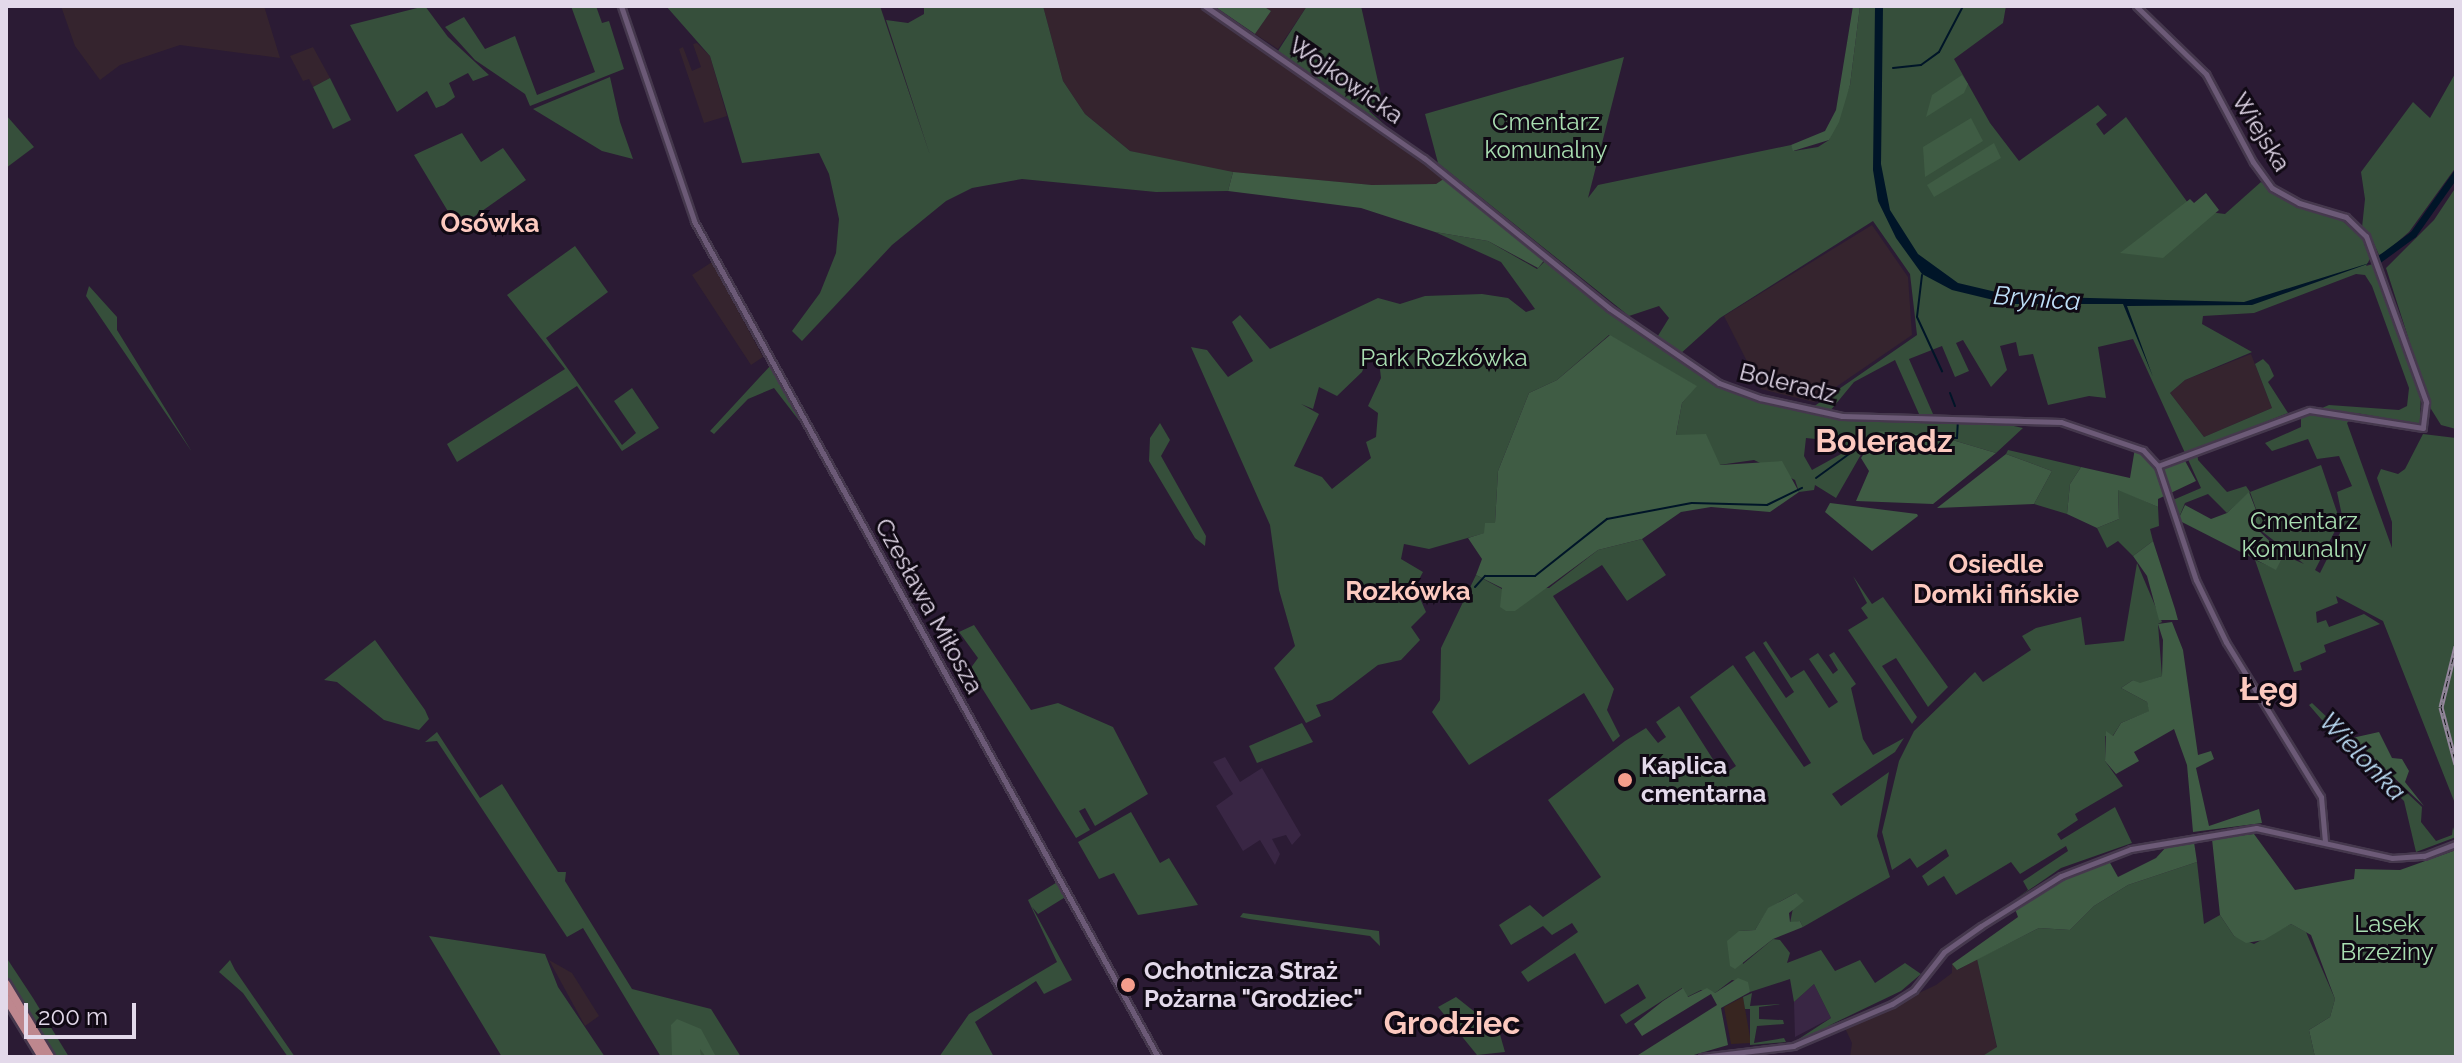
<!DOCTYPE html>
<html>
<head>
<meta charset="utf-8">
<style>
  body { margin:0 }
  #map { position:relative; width:2462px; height:1063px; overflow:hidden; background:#2b1b34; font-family:Raleway,sans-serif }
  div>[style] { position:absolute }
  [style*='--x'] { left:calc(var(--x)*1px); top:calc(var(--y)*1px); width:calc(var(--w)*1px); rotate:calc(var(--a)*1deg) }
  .commercial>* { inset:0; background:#372520 }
  .industrial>* { inset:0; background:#35242e }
  .built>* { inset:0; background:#392644 }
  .green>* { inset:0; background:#364f3b }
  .forest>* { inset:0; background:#3f5c44 }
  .water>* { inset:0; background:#001528 }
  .stream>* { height:2px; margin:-1px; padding:0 1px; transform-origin:1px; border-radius:1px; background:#001528 }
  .river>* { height:7px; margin:-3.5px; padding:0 3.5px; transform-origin:3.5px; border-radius:3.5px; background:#001528 }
  .roads { filter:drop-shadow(2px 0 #45384d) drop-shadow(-2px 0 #45384d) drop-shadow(0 2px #45384d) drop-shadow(0 -2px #45384d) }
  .tertiary>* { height:5px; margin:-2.5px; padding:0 2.5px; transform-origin:2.5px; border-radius:2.5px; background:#6c5a77 }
  .primary>* { height:8px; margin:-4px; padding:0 4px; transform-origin:4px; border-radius:4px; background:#be878e }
  .rail>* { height:5px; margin-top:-2.5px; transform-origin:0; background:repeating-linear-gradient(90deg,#100914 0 6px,#93869b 0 12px); box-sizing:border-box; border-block:2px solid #93869b }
  .dots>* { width:22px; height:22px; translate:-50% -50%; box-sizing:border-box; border:4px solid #100914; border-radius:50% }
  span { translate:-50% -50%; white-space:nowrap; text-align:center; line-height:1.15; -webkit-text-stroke:6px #100914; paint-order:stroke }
  .street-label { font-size:24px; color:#e3d9ea }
  .park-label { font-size:24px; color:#a9deb1 }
  .poi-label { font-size:24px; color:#e3d9ea; font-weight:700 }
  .left { translate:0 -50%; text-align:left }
  .neighbourhood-label { font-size:26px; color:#fcc9bf; font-weight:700 }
  .water-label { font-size:26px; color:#bedff8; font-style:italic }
  .district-label { font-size:32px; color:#fcc9bf; font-weight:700 }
  .frame { position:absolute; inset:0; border:8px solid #e3d9ea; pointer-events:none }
  .scale { position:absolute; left:24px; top:1003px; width:112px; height:36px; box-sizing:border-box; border:4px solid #e3d9ea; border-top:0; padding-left:10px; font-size:24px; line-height:28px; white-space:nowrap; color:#e3d9ea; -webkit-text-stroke:6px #100914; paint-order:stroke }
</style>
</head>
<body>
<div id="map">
  <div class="commercial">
    <i style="clip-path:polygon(1743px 997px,1751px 1043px,1731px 1044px,1724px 1007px)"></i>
  </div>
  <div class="industrial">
    <i style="clip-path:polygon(61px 6px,264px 6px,280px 58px,180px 45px,120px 65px,100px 80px,75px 46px)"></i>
    <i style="clip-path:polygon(1043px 6px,1198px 6px,1445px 178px,1436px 184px,1372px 185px,1204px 170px,1130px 151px,1085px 114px,1063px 81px)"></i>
    <i style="clip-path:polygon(1263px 6px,1307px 6px,1278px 49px,1255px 34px,1271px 11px)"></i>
    <i style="clip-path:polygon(697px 43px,710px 56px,727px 116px,704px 123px,679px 49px,683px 47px,692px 71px,701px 67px,693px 44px)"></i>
    <i style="clip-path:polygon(313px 47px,330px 78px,313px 87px,309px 79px,303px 81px,290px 56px)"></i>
    <i style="clip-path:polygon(1872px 225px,1908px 277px,1912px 335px,1814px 402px,1761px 389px,1724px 316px)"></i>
    <i style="clip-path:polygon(712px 262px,763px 357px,751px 365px,692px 275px)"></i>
    <i style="clip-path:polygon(2251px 354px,2272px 408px,2204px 437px,2170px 393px,2185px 380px)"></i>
    <i style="clip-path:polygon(1977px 959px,1997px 1048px,1981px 1057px,1850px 1057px,1852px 1043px,1845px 1028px,1936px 985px,1952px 973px,1952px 964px,1958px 970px)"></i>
    <i style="clip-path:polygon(549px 960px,572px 973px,599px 1016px,585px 1026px)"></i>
  </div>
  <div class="built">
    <i style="clip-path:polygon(1225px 757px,1240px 782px,1262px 768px,1301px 835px,1292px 845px,1286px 835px,1272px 839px,1280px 854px,1275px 865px,1260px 840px,1243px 851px,1216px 806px,1233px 794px,1213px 762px)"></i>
    <i style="clip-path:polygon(1814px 984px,1831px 1018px,1795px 1037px,1794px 1002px)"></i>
  </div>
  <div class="green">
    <i style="clip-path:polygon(425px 6px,448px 37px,489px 75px,473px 81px,468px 73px,449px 83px,455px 97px,444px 105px,436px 108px,427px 91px,397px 112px,350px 25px)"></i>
    <i style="clip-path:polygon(571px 6px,596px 6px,602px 23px,609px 21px,624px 69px,530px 106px,525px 94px,475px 60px,445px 27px,464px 17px,485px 49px,515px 36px,537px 95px,595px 72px)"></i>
    <i style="clip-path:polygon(666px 6px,880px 6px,930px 155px,886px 20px,908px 23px,924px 14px,924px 6px,1043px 6px,1063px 81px,1085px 114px,1130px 151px,1233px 172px,1228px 191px,1156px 192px,1022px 179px,972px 188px,946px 201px,892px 245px,802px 341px,792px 331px,820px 293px,836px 253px,839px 219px,829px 174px,819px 153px,742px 163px,710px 56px)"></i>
    <i style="clip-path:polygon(1307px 6px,1361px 6px,1386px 117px,1372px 108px,1369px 111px,1386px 126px,1278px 51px)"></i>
    <i style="clip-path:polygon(evenodd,1860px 6px,2006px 6px,2003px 23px,1954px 59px,1990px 123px,2019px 161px,2098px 105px,2107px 115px,2096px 124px,2104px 135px,2126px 117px,2193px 210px,2225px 214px,2261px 182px,2294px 205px,2339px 218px,2361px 237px,2365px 199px,2361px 172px,2413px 102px,2430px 118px,2456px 72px,2456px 167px,2409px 232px,2387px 251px,2379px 255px,2371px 237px,2364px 244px,2371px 257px,2366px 266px,2373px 264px,2421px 390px,2420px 424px,2356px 413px,2347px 423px,2392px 548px,2392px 522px,2377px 478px,2381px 469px,2398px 474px,2405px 469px,2423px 434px,2456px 438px,2456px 806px,2383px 621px,2336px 596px,2338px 603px,2316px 612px,2317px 623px,2326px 620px,2329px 627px,2364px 614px,2380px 624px,2324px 645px,2326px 652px,2300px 663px,2302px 670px,2294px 672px,2255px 560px,2276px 569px,2284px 555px,2304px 564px,2255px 526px,2261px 523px,2250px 492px,2227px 513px,2208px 494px,2185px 503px,2178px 520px,2173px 500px,2201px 488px,2133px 339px,2098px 347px,2106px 398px,2089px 396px,2048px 405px,2033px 354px,2019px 356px,2016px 342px,2000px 346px,2007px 370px,1991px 387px,1963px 340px,1956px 343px,1969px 371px,1955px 377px,1942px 346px,1909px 359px,1933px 414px,1919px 414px,1895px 360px,1854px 382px,1830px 411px,1813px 407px,1917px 335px,1910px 274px,1873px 221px,1720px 318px,1679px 355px,1656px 339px,1669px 318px,1659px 306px,1629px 316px,1438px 163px,1425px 114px,1624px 57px,1588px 198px,1598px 185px,1791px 145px,1794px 151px,1818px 147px,1829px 140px,1850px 85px,1860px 6px,2356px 274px,2365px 275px,2372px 286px,2409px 388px,2407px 406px,2399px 410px,2329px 405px,2301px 417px,2301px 427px,2265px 443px,2272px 451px,2308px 439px,2317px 459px,2339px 456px,2352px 486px,2337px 492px,2344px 525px,2320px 573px,2315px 570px,2340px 521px,2321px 465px,2250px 492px,2246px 486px,2227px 492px,2198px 460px,2197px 449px,2288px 413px,2268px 382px,2274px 376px,2269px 365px,2263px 359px,2255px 364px,2272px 408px,2204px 437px,2170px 393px,2185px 380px,2252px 352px,2202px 324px,2203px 316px,2254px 313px,2356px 274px)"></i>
    <i style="clip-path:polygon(610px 77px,620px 122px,633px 159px,602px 151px,533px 109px)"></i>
    <i style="clip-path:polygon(330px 78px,351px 120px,333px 129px,313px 87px)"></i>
    <i style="clip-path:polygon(6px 115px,34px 147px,6px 168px)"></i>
    <i style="clip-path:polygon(462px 133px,481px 162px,503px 148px,526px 180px,458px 228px,414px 155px)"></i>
    <i style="clip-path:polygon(2456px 187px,2456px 429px,2441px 425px,2431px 409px,2386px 268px,2434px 220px)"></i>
    <i style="clip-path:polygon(evenodd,1435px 232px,1488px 241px,1537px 269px,1547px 259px,1606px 309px,1686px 365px,1716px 385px,1757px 399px,1846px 418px,1995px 422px,2023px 428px,1996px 453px,1939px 436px,1867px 444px,1836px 498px,1815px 485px,1814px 490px,1799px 492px,1795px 480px,1754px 460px,1719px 465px,1676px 435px,1682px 403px,1696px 386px,1609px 335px,1557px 380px,1529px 393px,1498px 471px,1495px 523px,1485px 533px,1429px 549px,1404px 544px,1401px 559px,1423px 572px,1415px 587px,1426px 612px,1411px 627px,1420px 640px,1401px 660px,1378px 665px,1332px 700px,1316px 705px,1321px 716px,1306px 723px,1274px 668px,1295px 646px,1279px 590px,1270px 525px,1191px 347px,1207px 350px,1228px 377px,1253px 361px,1232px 322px,1240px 315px,1270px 349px,1378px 298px,1400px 304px,1425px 296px,1482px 294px,1508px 298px,1526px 312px,1535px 309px,1501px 262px,1435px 232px,1368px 357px,1379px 361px,1381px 378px,1368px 406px,1378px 413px,1376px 437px,1366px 442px,1371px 458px,1332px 489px,1322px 477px,1294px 466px,1319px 414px,1301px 404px,1313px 409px,1319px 387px,1337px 396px,1362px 372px,1368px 357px,1435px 232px,1806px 438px,1835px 441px,1841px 454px,1812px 470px,1804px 456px,1806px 438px)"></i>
    <i style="clip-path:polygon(575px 246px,608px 292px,546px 338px,622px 445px,636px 433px,614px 401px,632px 388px,659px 428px,622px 451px,577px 386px,457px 462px,447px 444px,565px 369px,507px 295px)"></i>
    <i style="clip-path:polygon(89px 286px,117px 317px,117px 330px,192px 452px,86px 296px)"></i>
    <i style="clip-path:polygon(771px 365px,814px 440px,774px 388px,748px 399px,714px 434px,710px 431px)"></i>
    <i style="clip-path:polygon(1160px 423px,1170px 440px,1161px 456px,1206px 536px,1205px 546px,1195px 538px,1149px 461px,1150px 438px)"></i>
    <i style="clip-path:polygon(2008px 450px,2081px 467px,2070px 484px,2067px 514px,2034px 504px,2052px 471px,2006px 454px)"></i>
    <i style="clip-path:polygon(2118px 489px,2158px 507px,2159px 526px,2150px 529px,2153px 541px,2133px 556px,2118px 541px,2107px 548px,2097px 528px,2119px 519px)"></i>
    <i style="clip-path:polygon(1642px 539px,1666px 575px,1627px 601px,1602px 565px,1553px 596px,1614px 689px,1607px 710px,1620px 736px,1613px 742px,1584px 693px,1469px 765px,1432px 712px,1440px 700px,1441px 648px,1476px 575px,1502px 589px,1549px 588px,1598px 550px)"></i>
    <i style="clip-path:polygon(2137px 563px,2162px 622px,2158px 624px,2162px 676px,2140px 684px,2133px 680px,2121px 688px,2147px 702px,2150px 711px,2121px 723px,2112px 737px,2105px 736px,2105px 761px,2123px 786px,2075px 814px,2078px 820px,2057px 834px,2061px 840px,2115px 807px,2132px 843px,2061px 868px,2010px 903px,2028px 890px,2023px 881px,2068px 851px,2066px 846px,2020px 874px,2011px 862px,1956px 895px,1944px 876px,1928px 886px,1922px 876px,1949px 856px,1946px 849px,1917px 868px,1910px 858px,1892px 870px,1882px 832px,1899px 761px,1914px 731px,1975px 672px,1983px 682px,2031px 650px,2022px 636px,2036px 628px,2081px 617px,2085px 645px,2124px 641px)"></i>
    <i style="clip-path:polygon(1853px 576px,1872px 604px,1883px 597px,1948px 687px,1928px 707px,1896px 658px,1882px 666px,1917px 717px,1912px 724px,1848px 630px,1868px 618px,1861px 608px,1867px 603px)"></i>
    <i style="clip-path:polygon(974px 625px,1031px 710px,1058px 703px,1113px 727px,1148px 794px,1095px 826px,1085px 808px,1079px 811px,1090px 830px,1076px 838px,970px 669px,978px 658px,959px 632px)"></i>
    <i style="clip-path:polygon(375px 640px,425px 710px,429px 719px,419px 730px,384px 720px,337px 682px,324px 680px)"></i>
    <i style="clip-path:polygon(1766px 641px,1791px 678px,1804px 670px,1829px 708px,1838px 702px,1809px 659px,1818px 653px,1833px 674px,1838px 670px,1829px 655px,1834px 652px,1856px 684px,1851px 688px,1863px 739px,1873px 755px,1904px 738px,1895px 752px,1832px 794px,1841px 806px,1889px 772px,1877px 836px,1890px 877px,1803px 927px,1800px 921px,1790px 923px,1796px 893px,1781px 901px,1768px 909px,1755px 930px,1739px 931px,1743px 964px,1773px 939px,1780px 940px,1790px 953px,1787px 963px,1821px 950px,1835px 971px,1860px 960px,1875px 983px,1905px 963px,1921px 974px,1901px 991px,1828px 1026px,1875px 1008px,1791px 1044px,1831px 1018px,1814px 984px,1794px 1002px,1790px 979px,1750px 992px,1743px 982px,1732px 980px,1715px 993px,1701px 990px,1687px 997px,1682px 988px,1626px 1024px,1620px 1015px,1646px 998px,1638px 984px,1605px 1004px,1575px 953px,1528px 982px,1521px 972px,1578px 932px,1572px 923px,1552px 935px,1543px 926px,1511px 945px,1499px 925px,1530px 905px,1543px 917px,1601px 877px,1548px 800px,1625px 741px,1646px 728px,1658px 743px,1666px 737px,1656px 722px,1679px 706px,1723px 775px,1736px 766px,1690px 697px,1733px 665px,1804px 767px,1811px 763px,1745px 657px,1754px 651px,1786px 698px,1794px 692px,1763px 643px)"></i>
    <i style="clip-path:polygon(2312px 703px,2422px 807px,2421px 822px,2436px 841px,2452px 835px,2453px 827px,2456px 837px,2416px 852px,2404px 801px,2321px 719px,2309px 705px)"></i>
    <i style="clip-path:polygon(1302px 723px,1313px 742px,1257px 763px,1249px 746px)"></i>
    <i style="clip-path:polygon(437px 732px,480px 798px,502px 784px,558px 872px,566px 872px,565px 881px,632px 989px,711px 1009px,741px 1057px,661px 1057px,583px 928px,567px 937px,437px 741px,425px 742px)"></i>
    <i style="clip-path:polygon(1131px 812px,1160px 863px,1169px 858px,1198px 905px,1138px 915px,1114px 873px,1099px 879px,1078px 842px)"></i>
    <i style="clip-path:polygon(2197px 862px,2204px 924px,2220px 915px,2234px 936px,2254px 944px,2291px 924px,2306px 932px,2335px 999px,2330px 1017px,2309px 1030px,2315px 1057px,1981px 1057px,1997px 1047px,1977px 959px,2039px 928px,2070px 930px,2094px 906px,2128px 885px)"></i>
    <i style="clip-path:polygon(1059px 881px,1067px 896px,1038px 914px,1032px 907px,1072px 980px,1044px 994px,1036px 981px,975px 1022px,994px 1057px,939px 1057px,969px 1014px,1057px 962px,1028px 900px)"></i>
    <i style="clip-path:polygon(1243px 913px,1379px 931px,1380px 946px,1370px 936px,1249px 919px,1240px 917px)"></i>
    <i style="clip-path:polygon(429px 936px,545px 954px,558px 987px,605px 1057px,502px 1057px)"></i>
    <i style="clip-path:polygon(6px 957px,33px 998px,69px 1057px,54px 1057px,6px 975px)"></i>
    <i style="clip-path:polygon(230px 960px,235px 970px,295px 1057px,288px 1057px,243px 993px,219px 972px)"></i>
    <i style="clip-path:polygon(1752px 993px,1750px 1006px,1781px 1004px,1759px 1007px,1759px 1019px,1783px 1020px,1784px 1024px,1757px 1026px,1754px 1043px,1784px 1038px,1786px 1042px,1750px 1045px,1750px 1009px,1745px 1009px,1743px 997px)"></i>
    <i style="clip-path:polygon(1456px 997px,1499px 1031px,1505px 1052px,1477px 1055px,1438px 1007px)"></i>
  </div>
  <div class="forest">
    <i style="clip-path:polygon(1214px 6px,1263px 6px,1271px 11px,1255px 34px)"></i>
    <i style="clip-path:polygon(1853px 6px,1860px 6px,1850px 85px,1839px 122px,1829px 140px,1793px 151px,1791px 145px,1825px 131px,1836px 110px)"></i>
    <i style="clip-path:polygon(1962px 75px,1968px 84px,1964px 93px,1926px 117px,1932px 95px)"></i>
    <i style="clip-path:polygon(1971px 118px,1983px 141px,1925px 177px,1923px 147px)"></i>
    <i style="clip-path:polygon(1994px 143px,2001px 158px,1934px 197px,1927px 185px)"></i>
    <i style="clip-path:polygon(1233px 172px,1372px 185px,1436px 184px,1445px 178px,1502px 218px,1546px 258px,1538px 268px,1488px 241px,1435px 232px,1361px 208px,1228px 191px)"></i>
    <i style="clip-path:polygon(2206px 193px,2219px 210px,2163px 258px,2120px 253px,2190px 199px,2194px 203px)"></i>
    <i style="clip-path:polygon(1610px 335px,1697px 386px,1682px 403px,1676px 435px,1706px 434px,1720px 465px,1782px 461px,1799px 492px,1770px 512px,1711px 507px,1681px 512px,1642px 539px,1598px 550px,1515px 611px,1506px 611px,1500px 607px,1502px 588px,1476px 575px,1482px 559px,1468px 538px,1484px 533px,1485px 523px,1495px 523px,1498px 471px,1529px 393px,1557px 380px)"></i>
    <i style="clip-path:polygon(1879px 431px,1939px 436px,1996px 453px,1933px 504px,1856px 501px,1869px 471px,1861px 458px)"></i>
    <i style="clip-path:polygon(2135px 448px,2157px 470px,2184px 459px,2196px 481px,2158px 499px,2158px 507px,2118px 490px,2119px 519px,2097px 528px,2067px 514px,2070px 484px,2081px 467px,2130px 478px)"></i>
    <i style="clip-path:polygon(2006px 454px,2052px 471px,2034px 504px,1937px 508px)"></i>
    <i style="clip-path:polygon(2249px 492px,2261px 523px,2255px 527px,2284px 555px,2276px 570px,2178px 520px,2185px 505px,2211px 519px,2227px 513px)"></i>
    <i style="clip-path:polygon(1830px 503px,1917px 514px,1918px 516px,1872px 551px,1825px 512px)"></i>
    <i style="clip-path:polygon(2153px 541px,2175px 609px,2178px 620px,2159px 620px,2147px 576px,2133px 556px)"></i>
    <i style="clip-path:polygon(2172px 622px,2183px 650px,2198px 755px,2211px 751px,2214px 759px,2196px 768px,2209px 826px,2259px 809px,2262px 823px,2193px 832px,2187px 765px,2174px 729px,2134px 752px,2139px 761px,2116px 774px,2105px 761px,2106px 731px,2113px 736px,2121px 723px,2149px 711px,2147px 702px,2121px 688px,2133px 680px,2140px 683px,2162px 676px,2163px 640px,2158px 624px)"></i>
    <i style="clip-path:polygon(2379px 732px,2392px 758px,2402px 759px,2409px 771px,2405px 782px,2424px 806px,2352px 738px)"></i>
    <i style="clip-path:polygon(2254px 834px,2295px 890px,2354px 879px,2355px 869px,2400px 870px,2456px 850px,2456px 1057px,2315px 1057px,2309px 1030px,2330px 1017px,2335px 999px,2311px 935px,2291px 924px,2264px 940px,2246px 943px,2234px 936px,2220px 915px,2212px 839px)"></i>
    <i style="clip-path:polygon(2194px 842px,2197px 862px,2128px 885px,2094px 906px,2070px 930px,2039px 928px,1957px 970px,1952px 964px,2018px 917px,2015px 909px,2066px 878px,2109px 861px,2118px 877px,2156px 858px,2167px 846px)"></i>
    <i style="clip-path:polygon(1796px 893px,1804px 901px,1789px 913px,1790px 922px,1800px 921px,1803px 927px,1773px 939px,1735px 969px,1730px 966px,1727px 941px,1739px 931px,1755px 930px,1768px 908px)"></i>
    <i style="clip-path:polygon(1738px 978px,1748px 982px,1750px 992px,1721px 1008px,1728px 1045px,1687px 1057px,1635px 1057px,1717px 1005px,1711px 994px,1642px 1036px,1634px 1024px,1663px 1001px,1683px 988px,1688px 997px,1707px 988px,1715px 993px)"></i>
    <i style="clip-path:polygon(677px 1019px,701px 1029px,715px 1055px,727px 1057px,706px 1057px,700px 1049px,701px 1057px,672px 1057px,671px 1025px)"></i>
  </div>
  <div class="water">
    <i style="clip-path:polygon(1875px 6px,1883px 6px,1881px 164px,1890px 210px,1918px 254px,1958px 283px,2013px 296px,2244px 302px,2376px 261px,2252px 305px,2127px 306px,2153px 377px,2123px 304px,2010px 304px,1952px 290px,1922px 274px,1896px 238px,1878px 201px,1873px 170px)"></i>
  </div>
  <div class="stream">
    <i style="--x:1893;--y:68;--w:28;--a:-6"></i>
    <i style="--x:1921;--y:65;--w:22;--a:-36"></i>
    <i style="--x:1939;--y:52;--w:52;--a:-62.4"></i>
    <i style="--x:1922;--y:275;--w:42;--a:96.8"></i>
    <i style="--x:1917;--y:317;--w:60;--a:65.2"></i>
    <i style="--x:1950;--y:393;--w:14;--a:69"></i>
    <i style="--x:1876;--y:435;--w:81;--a:2.1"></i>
    <i style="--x:1957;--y:438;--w:17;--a:-87"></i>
    <i style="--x:1816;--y:478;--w:68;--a:-36"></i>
    <i style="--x:1475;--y:587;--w:15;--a:-48"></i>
    <i style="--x:1485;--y:576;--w:50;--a:0"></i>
    <i style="--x:1535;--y:576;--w:92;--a:-38.4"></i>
    <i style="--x:1607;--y:519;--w:86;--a:-10.7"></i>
    <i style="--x:1692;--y:503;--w:75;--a:1.5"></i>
    <i style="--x:1767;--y:505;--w:39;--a:-26"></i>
  </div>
  <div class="river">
    <i style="--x:2379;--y:259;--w:42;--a:-36.3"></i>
    <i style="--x:2413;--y:234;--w:75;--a:-54.8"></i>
  </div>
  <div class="roads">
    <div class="tertiary">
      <i style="--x:621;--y:6;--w:227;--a:71.2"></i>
      <i style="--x:694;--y:221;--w:956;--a:60.97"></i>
      <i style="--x:1205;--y:6;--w:267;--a:34.8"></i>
      <i style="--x:1424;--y:158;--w:238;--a:39"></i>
      <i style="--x:1609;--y:308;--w:133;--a:34.3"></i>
      <i style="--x:1719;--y:383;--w:44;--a:20.1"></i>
      <i style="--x:1760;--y:398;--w:84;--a:12.4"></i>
      <i style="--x:1842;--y:416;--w:219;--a:1.6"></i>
      <i style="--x:2061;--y:422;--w:87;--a:18.9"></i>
      <i style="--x:2143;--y:450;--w:22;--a:47"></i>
      <i style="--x:2158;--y:466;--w:120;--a:71.6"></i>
      <i style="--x:2196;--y:580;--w:69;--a:64.2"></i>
      <i style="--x:2226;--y:642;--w:182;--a:58.5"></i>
      <i style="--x:2321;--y:797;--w:45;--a:84.9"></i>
      <i style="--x:2136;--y:6;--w:98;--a:44.2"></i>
      <i style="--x:2206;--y:74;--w:100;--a:61.9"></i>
      <i style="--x:2253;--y:162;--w:32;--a:54"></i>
      <i style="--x:2272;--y:188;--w:31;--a:29"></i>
      <i style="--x:2299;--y:203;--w:49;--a:16.6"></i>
      <i style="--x:2346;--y:217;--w:28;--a:44"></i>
      <i style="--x:2366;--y:236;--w:177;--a:70.1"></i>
      <i style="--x:2426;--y:402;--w:26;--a:97"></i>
      <i style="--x:2423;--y:428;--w:115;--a:-171"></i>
      <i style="--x:2309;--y:410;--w:161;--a:159.7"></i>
      <i style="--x:1702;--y:1057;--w:92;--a:-6.9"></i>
      <i style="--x:1793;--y:1046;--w:108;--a:-23"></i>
      <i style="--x:1892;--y:1004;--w:26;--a:-32"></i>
      <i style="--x:1914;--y:990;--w:48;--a:-51.7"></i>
      <i style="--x:1944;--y:952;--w:45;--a:-35.1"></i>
      <i style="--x:1981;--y:926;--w:94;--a:-32"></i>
      <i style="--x:2061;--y:876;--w:75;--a:-21.1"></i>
      <i style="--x:2131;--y:849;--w:127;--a:-9.5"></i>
      <i style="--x:2256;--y:828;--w:139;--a:12.4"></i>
      <i style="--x:2392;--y:858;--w:32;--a:-4"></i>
      <i style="--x:2424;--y:856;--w:34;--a:-21"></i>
    </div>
    <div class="primary">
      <i style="--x:6;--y:984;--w:85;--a:58.9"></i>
      <i style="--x:6;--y:998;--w:69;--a:58.6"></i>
    </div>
  </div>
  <div class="rail">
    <i style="--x:2456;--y:646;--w:63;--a:103.8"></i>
    <i style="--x:2441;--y:707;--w:59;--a:75.3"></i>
  </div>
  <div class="dots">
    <i style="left:1625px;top:780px;background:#f49d8c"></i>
    <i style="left:1128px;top:985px;background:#f49d8c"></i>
  </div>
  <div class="street-label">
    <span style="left:1346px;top:80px;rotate:35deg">Wojkowicka</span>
    <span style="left:2261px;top:132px;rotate:58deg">Wiejska</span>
    <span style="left:1788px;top:383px;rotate:14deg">Boleradz</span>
    <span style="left:929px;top:606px;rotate:61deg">Czesława Miłosza</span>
  </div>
  <div class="park-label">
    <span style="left:1546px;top:136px">Cmentarz<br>komunalny</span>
    <span style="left:1444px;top:358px">Park Rozkówka</span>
    <span style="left:2304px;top:535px">Cmentarz<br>Komunalny</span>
    <span style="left:2387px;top:938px">Lasek<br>Brzeziny</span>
  </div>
  <div class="poi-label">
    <span class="left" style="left:1641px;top:780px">Kaplica<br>cmentarna</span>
    <span class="left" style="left:1144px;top:985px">Ochotnicza Straż<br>Pożarna "Grodziec"</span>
  </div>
  <div class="neighbourhood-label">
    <span style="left:490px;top:224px">Osówka</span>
    <span style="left:1996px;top:580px">Osiedle<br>Domki fińskie</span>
    <span style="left:1408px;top:592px">Rozkówka</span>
  </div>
  <div class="water-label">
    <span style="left:2037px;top:299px;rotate:4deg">Brynica</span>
    <span style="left:2362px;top:757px;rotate:46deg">Wielonka</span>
  </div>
  <div class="district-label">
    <span style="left:1884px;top:441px">Boleradz</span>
    <span style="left:2269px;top:689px">Łęg</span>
    <span style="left:1452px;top:1023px">Grodziec</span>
  </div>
  <div class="frame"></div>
  <div class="scale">200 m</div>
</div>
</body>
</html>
